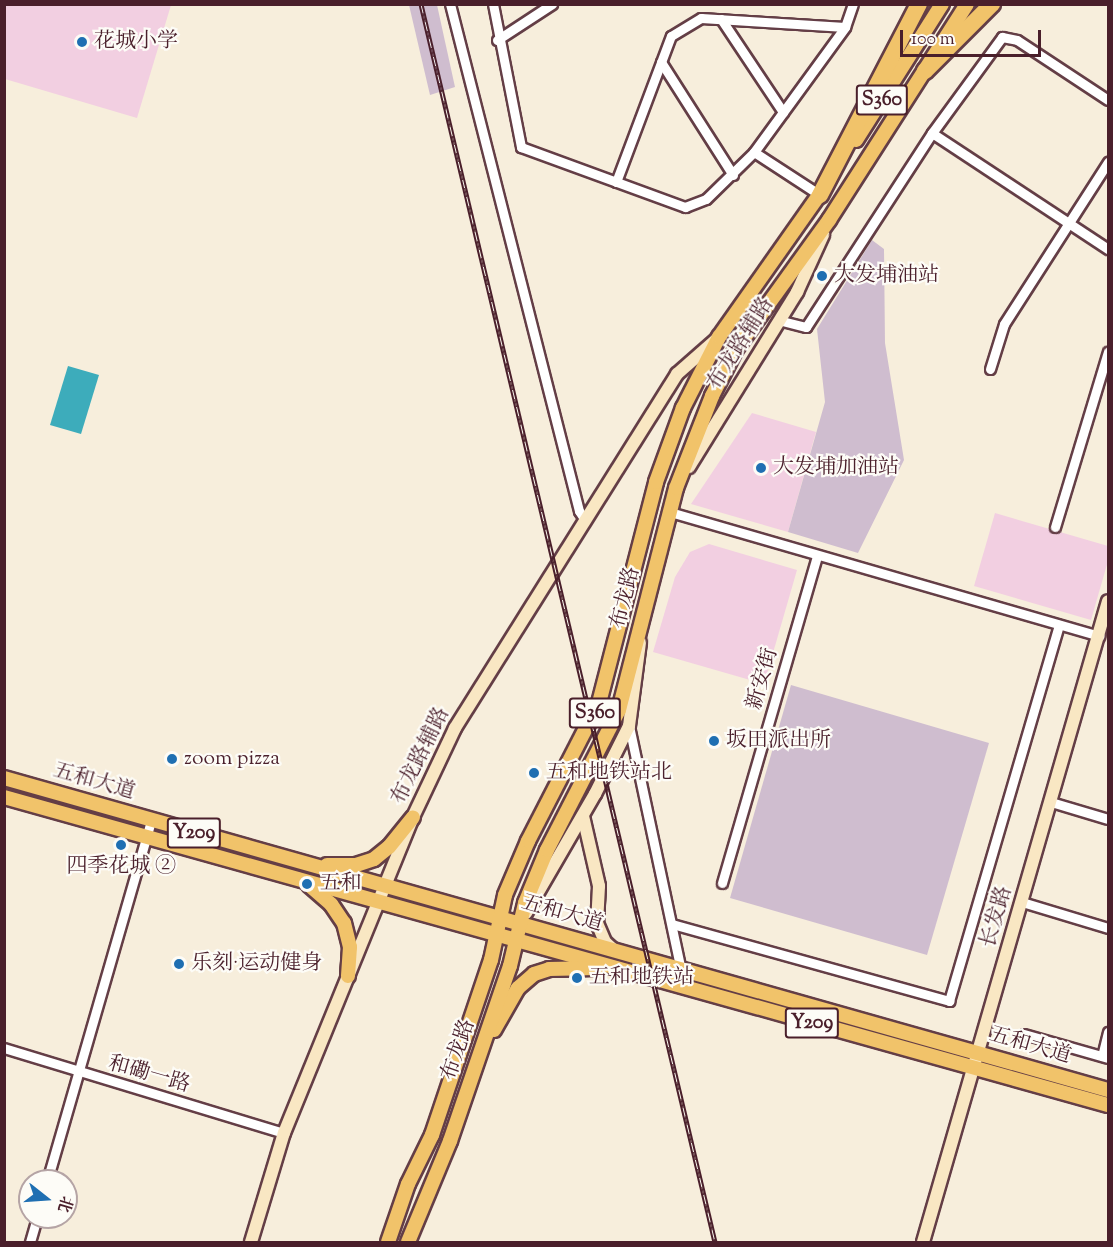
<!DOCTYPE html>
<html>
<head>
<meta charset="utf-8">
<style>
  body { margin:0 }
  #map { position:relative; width:1113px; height:1247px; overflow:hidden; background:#f7eedc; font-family:"Sorts Mill Goudy","Noto Serif SC",serif }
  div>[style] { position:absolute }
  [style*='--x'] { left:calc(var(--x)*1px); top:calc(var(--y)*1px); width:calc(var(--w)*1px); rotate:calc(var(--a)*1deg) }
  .built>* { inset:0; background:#f2cfe1 }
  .industrial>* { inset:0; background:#cfbdcf }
  .water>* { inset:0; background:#3dacbb }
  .roads { filter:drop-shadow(2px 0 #643e46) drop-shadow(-2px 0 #643e46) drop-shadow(0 2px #643e46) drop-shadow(0 -2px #643e46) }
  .street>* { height:9px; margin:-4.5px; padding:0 4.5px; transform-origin:4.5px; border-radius:4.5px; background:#fff }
  .secondary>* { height:12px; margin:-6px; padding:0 6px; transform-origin:6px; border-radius:6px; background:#f9e7c3 }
  .primary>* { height:14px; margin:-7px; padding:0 7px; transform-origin:7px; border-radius:7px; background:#f1c36a }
  .highway>* { height:16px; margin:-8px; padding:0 8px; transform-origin:8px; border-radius:8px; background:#f1c36a }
  .rail>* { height:5px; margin-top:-2.5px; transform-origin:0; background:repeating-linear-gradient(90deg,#fdfcf7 0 9px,#4a1f2b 0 18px); box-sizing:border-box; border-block:2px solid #4a1f2b }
  .dots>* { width:16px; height:16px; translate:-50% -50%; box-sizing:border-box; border:3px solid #fdfcf7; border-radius:50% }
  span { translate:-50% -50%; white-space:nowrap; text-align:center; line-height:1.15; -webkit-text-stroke:4.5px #fdfcf7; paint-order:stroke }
  .shield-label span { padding:2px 4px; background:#fdfcf7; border:2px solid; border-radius:4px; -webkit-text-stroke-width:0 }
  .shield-label { font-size:20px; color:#4a1f2b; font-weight:700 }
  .poi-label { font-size:21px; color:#4a1f2b }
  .left { translate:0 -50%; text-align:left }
  .street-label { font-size:21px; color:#4a1f2b }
  .frame { position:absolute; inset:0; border:6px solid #4a1f2b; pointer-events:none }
  .north { position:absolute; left:18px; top:1169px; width:60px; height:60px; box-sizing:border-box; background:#fdfcf7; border:2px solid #b5a4a5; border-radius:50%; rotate:107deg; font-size:16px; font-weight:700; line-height:24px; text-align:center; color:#4a1f2b }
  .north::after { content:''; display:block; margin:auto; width:21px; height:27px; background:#1f6fb2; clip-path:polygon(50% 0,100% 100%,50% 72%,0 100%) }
  .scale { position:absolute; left:900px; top:30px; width:141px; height:27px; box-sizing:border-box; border:3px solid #4a1f2b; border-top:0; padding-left:8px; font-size:18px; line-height:21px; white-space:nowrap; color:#4a1f2b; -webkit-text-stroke:4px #fdfcf7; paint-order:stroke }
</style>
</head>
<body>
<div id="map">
  <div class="built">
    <i style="clip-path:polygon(4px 5px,171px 5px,137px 118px,5px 79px)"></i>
    <i style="clip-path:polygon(752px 413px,816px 432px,788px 532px,691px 504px)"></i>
    <i style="clip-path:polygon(995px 513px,1108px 546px,1108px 561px,1091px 620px,974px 586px)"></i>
    <i style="clip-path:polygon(709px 544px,797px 570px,764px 684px,653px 652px,675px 577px,690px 552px)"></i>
  </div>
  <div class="industrial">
    <i style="clip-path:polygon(409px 5px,437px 5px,455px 87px,430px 95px)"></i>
    <i style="clip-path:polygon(872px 240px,884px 249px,885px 343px,904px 460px,858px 553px,788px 532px,825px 402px,817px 329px)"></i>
    <i style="clip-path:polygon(791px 685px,989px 743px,927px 955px,730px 898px)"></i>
  </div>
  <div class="water">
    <i style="clip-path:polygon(68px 366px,99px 375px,81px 434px,50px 425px)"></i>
  </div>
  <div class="roads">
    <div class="street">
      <i style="--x:450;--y:4;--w:523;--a:75.72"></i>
      <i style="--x:579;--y:511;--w:11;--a:56"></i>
      <i style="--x:493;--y:4;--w:146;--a:78.9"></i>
      <i style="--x:521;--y:147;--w:175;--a:20.1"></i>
      <i style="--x:685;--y:207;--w:22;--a:-21"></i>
      <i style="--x:706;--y:199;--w:67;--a:-44.4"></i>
      <i style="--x:754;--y:152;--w:155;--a:-53.9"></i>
      <i style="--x:845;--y:27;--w:24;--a:-71"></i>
      <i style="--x:721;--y:19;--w:112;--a:56.3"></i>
      <i style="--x:497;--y:40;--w:66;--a:-33.2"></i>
      <i style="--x:661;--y:62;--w:134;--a:57.5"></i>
      <i style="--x:932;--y:133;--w:211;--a:33.4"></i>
      <i style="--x:754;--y:152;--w:79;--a:33.1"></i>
      <i style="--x:616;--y:182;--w:156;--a:-69.4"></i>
      <i style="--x:671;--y:36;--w:35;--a:-31"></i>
      <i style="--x:701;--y:18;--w:144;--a:3.6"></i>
      <i style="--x:778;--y:320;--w:29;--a:14"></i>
      <i style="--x:806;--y:327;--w:231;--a:-57"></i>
      <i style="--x:932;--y:133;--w:119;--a:-53.9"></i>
      <i style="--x:1002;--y:37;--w:15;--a:11"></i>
      <i style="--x:1017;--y:40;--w:109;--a:33.4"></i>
      <i style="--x:990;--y:369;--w:47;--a:-72.7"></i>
      <i style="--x:1004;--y:324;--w:193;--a:-57.3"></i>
      <i style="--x:670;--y:512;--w:447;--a:16.1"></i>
      <i style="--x:1055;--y:527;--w:183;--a:-73.2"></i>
      <i style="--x:629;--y:726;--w:249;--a:78"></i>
      <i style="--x:1051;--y:802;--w:59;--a:16.6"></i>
      <i style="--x:722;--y:883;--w:341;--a:-73.8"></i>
      <i style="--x:1022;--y:902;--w:90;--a:16.8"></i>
      <i style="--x:672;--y:924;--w:288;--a:15.5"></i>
      <i style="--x:949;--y:1001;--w:392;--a:-73.7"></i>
      <i style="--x:1024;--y:1034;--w:87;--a:15.9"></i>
      <i style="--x:4;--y:1048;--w:293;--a:16.9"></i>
      <i style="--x:1102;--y:1056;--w:25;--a:-76"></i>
      <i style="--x:47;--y:1181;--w:376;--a:-73.9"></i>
      <i style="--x:30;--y:1242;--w:26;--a:-74"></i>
    </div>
    <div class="secondary">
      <i style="--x:689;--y:467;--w:206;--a:-58.3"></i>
      <i style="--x:797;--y:292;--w:63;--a:-65.5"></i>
      <i style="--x:583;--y:816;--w:72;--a:77.1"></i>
      <i style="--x:599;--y:886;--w:37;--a:93"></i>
      <i style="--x:597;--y:923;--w:21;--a:67"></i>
      <i style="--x:605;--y:942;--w:13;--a:42"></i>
      <i style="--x:526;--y:913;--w:138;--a:-59.9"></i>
      <i style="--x:595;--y:794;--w:76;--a:-63.4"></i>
      <i style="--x:629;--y:726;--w:84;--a:-82.5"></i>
      <i style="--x:251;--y:1242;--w:114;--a:-73.2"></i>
      <i style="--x:284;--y:1133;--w:341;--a:-67.8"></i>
      <i style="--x:413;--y:817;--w:98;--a:-64.7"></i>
      <i style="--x:455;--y:728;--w:418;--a:-57.9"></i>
      <i style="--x:677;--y:374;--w:55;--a:-41.3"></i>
      <i style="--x:923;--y:1242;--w:667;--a:-73.9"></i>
    </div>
    <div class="primary">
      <i style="--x:856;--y:140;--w:161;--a:-57.7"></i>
      <i style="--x:4;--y:778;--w:1147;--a:15.78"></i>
      <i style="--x:4;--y:797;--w:1146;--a:15.59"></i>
      <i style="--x:327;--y:865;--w:29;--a:0"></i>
      <i style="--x:356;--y:865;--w:19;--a:-18"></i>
      <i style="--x:374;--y:859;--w:19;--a:-39"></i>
      <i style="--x:389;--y:847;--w:38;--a:-51"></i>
      <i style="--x:309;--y:885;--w:29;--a:41"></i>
      <i style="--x:331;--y:904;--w:23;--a:56"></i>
      <i style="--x:344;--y:923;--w:25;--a:76"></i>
      <i style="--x:350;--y:947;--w:29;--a:94"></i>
      <i style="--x:494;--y:1030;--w:48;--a:-60.3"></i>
      <i style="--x:518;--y:988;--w:21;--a:-41"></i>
      <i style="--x:534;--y:974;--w:16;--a:-18"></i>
      <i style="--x:549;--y:969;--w:48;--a:-1.2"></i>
      <i style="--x:388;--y:1242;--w:61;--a:-71"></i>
      <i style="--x:408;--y:1184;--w:55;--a:-63.9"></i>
      <i style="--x:432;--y:1135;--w:185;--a:-71.4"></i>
      <i style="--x:491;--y:960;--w:66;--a:-77.8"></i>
      <i style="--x:505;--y:895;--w:59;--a:-66.9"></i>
      <i style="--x:528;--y:841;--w:155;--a:-62.8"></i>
      <i style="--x:599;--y:703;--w:228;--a:-75.5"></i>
      <i style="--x:656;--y:482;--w:79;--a:-70"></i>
      <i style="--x:683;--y:408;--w:80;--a:-63.1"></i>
      <i style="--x:719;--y:337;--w:182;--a:-54.8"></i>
      <i style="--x:408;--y:1242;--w:109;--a:-67.4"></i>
      <i style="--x:450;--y:1141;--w:185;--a:-71.1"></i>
      <i style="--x:510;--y:966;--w:65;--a:-76.6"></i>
      <i style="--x:525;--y:903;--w:57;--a:-67.5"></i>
      <i style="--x:547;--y:850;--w:157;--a:-62.8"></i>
      <i style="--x:619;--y:710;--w:229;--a:-75.6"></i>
      <i style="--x:676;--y:488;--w:99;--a:-68.6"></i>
      <i style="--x:712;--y:396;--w:53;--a:-62.9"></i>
      <i style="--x:736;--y:349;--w:159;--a:-54.2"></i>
      <i style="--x:829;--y:220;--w:256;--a:-57.4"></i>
    </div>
    <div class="highway">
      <i style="--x:925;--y:71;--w:95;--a:-45"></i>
      <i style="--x:820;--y:195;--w:215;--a:-62.6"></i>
    </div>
  </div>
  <div class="rail">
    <i style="--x:421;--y:4;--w:1272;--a:76.64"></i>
  </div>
  <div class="dots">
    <i style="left:82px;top:42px;background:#1f6fb2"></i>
    <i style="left:822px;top:276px;background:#1f6fb2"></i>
    <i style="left:761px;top:468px;background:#1f6fb2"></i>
    <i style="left:714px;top:741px;background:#1f6fb2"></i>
    <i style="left:172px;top:759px;background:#1f6fb2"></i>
    <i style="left:534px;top:773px;background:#1f6fb2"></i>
    <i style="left:121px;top:845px;background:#1f6fb2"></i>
    <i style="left:307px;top:884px;background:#1f6fb2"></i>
    <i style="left:179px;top:964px;background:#1f6fb2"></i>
    <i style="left:577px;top:978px;background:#1f6fb2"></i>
  </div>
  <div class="shield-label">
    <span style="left:882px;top:100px">S360</span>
    <span style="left:595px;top:713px">S360</span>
    <span style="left:194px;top:833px">Y209</span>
    <span style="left:812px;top:1023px">Y209</span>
  </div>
  <div class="poi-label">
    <span class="left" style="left:94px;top:42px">花城小学</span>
    <span class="left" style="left:834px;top:276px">大发埔油站</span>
    <span class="left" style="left:773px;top:468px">大发埔加油站</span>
    <span class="left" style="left:726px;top:741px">坂田派出所</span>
    <span class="left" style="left:184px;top:759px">zoom pizza</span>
    <span class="left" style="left:546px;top:773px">五和地铁站北</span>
    <span style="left:121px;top:867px">四季花城 ②</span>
    <span class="left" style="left:320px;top:884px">五和</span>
    <span class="left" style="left:191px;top:964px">乐刻·运动健身</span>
    <span class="left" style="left:589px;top:978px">五和地铁站</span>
  </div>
  <div class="street-label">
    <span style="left:741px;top:344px;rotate:-58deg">布龙路辅路</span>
    <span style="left:626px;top:598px;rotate:-76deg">布龙路</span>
    <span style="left:763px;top:679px;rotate:-74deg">新安街</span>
    <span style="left:421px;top:756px;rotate:-64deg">布龙路辅路</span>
    <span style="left:94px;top:782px;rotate:16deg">五和大道</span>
    <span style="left:562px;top:914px;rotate:16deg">五和大道</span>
    <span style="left:997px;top:917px;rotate:-74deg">长发路</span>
    <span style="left:1030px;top:1046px;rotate:16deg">五和大道</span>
    <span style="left:459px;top:1050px;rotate:-71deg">布龙路</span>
    <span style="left:149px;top:1075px;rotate:16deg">和磡一路</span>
  </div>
  <div class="frame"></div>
  <div class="north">北</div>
  <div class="scale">100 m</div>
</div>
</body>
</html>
